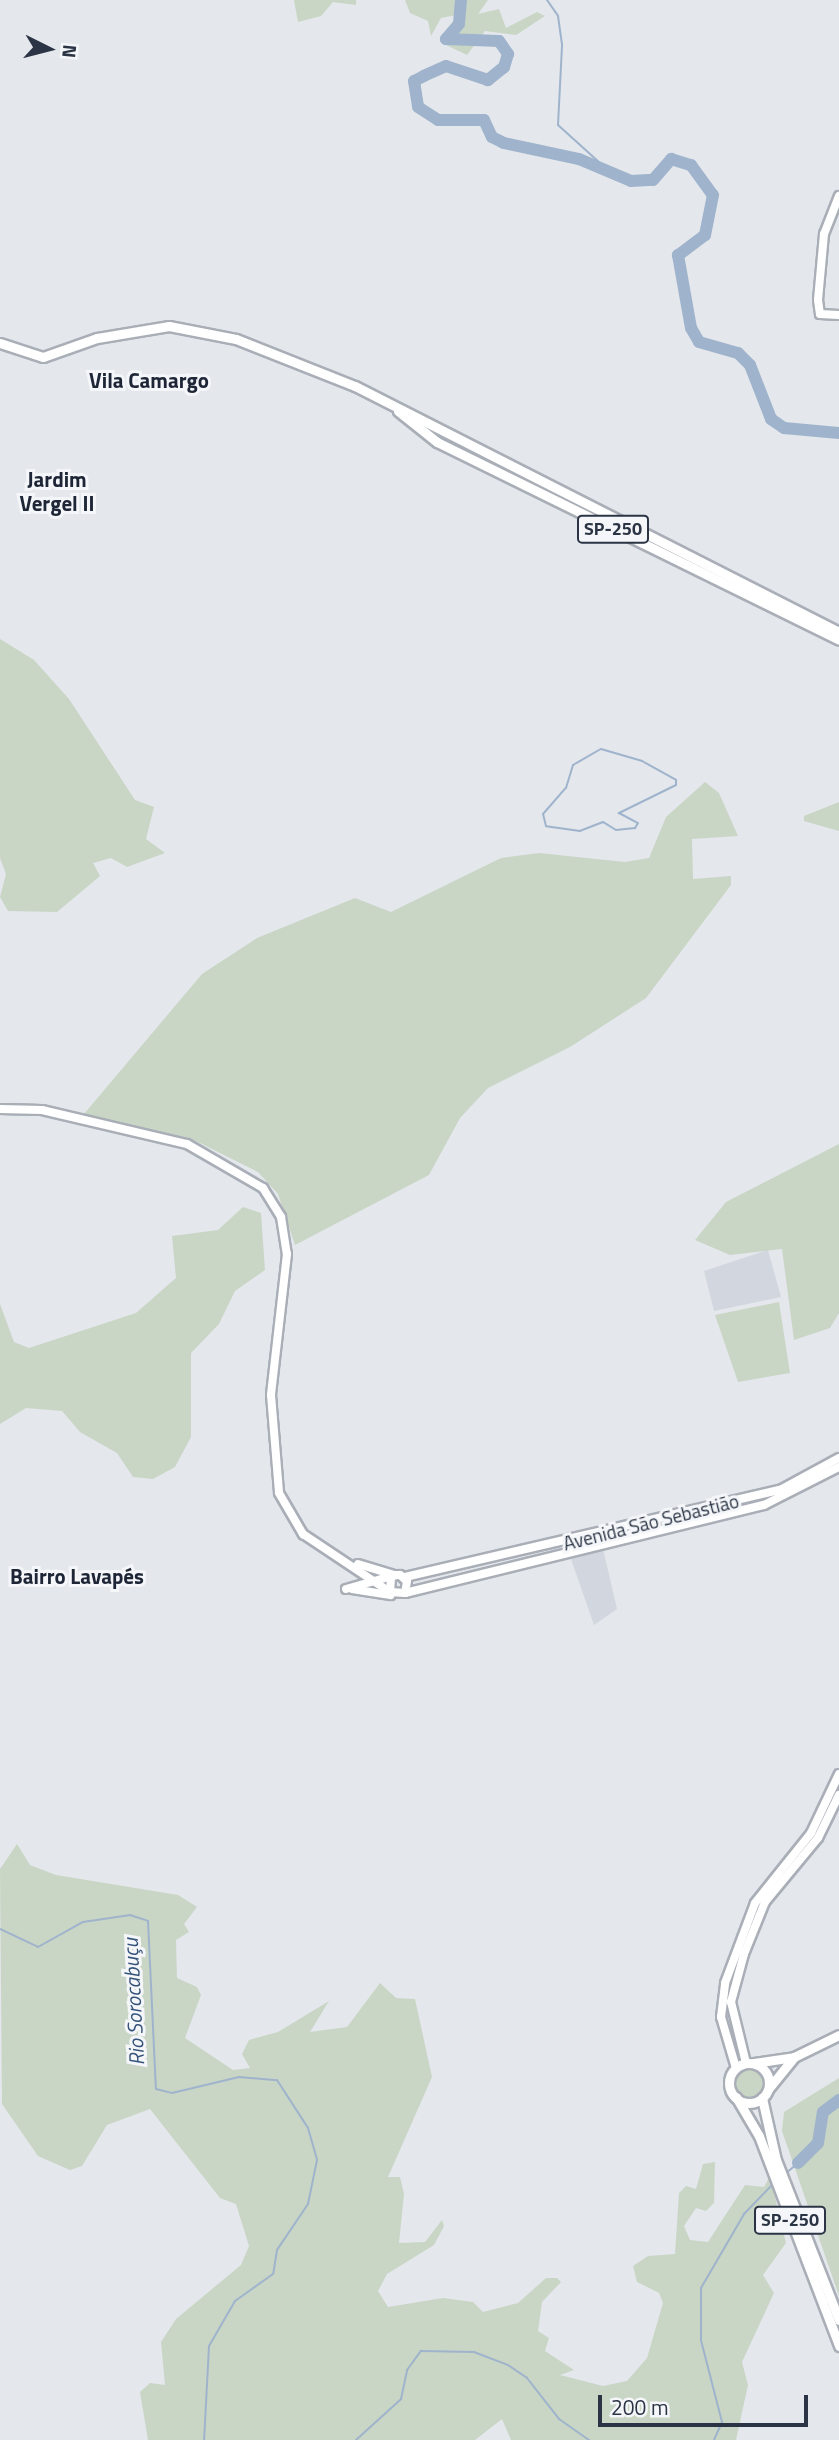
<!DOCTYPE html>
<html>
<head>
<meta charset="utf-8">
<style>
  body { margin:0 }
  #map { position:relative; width:839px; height:2440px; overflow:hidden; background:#e4e7ec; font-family:"Titillium Web",sans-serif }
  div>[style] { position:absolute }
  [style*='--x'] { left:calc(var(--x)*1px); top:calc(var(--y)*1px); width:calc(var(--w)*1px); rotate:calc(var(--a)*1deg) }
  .built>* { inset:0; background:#d2d6de }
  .green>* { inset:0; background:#c9d6c5 }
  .round { border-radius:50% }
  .stream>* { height:2px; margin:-1px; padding:0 1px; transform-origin:1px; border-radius:1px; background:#9fb4cc }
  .river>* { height:12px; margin:-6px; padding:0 6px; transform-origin:6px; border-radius:6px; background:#9fb4cc }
  .roads { filter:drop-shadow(2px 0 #a9aeb7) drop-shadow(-2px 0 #a9aeb7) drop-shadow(0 2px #a9aeb7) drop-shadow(0 -2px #a9aeb7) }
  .secondary>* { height:8px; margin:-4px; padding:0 4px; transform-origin:4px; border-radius:4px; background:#fff }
  .primary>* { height:9px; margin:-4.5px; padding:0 4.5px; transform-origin:4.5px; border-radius:4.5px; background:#fff }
  .primary>.ring { margin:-4.5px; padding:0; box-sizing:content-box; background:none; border:9px solid #fff; border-radius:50% }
  span { translate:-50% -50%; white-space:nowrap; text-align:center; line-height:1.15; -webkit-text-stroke:6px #f4f6f9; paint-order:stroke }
  .shield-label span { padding:2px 5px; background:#f4f6f9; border:2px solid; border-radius:5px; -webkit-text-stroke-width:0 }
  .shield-label { font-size:18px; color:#2b3445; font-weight:700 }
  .street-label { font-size:19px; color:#2b3445 }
  .neighbourhood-label { font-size:21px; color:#1d2536; font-weight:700 }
  .water-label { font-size:21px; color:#34527a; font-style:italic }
  .north { position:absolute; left:14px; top:14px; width:70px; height:70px; -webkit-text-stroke:5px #f4f6f9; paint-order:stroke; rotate:96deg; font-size:19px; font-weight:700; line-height:28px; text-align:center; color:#2b3445 }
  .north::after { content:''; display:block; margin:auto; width:24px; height:32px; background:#2b3445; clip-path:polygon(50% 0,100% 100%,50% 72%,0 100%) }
  .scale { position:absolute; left:598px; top:2395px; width:210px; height:32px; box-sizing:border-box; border:4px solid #2b3445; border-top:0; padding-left:9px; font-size:21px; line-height:24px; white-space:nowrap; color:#2b3445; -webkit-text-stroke:5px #f4f6f9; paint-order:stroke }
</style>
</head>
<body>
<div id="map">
  <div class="built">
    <i style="clip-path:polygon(768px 1250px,781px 1297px,714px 1311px,704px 1271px)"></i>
    <i style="clip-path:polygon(603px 1549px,617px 1609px,594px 1625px,571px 1559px)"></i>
  </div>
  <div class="green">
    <i style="clip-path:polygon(294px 0,356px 0,356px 5px,333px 2px,321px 16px,298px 22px)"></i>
    <i style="clip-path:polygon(405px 0,488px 0,478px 14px,499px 9px,506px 28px,537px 12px,545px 16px,516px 35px,485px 31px,467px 55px,444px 44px,456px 15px,441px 18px,431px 36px,428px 21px,410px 13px)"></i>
    <i style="clip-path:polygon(0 639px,34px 660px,69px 699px,135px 800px,154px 807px,146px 839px,165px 853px,127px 867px,111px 858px,93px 863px,100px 876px,57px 912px,8px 911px,0 897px,6px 874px,0 858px)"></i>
    <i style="clip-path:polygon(705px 782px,719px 793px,738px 836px,692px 839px,693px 879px,731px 876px,731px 885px,646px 998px,570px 1047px,488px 1088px,460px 1118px,429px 1175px,295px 1245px,278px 1194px,258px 1172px,196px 1141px,84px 1114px,202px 974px,257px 938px,355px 898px,391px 912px,501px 858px,539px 853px,625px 862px,649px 858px,666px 817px)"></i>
    <i style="clip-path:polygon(839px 802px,839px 831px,804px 821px,804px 816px)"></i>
    <i style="clip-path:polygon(839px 1144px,839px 1313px,830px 1328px,794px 1340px,782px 1249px,730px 1255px,695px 1240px,726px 1202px)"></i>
    <i style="clip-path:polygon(243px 1207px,261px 1213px,265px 1270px,235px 1291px,219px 1324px,191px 1353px,191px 1437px,175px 1467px,153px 1479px,133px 1477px,117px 1453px,80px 1432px,62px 1411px,26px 1408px,0 1424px,0 1304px,14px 1342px,29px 1348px,136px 1313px,176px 1278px,172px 1236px,218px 1230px)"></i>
    <i style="clip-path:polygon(779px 1302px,790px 1373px,738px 1382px,715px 1315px)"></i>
    <i style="clip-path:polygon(17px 1844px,30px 1865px,56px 1875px,178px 1895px,197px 1907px,184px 1924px,189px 1932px,176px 1940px,177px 1978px,197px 1987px,201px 1995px,185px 2038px,233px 2070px,250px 2068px,242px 2054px,249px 2040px,278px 2032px,329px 2001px,310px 2032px,347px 2027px,380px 1983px,396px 1998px,415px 1999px,432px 2077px,388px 2177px,400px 2177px,404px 2194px,399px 2243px,425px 2242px,442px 2220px,444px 2226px,434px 2245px,387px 2274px,378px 2291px,388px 2307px,443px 2298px,473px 2302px,483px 2312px,518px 2303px,546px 2278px,557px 2278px,561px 2282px,542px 2302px,538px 2331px,549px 2338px,545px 2351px,574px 2370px,560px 2375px,603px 2386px,627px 2381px,647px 2358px,663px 2303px,659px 2293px,637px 2282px,633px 2266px,648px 2256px,675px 2254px,679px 2193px,686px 2186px,696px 2189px,703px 2164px,715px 2162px,714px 2203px,706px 2211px,696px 2208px,684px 2226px,690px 2240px,708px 2242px,745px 2185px,764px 2187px,770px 2176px,786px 2243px,763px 2275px,774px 2293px,742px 2362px,748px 2385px,736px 2440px,511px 2440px,502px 2419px,475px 2440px,148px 2440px,140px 2392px,150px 2383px,165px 2385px,161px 2342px,176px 2319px,241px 2265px,249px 2246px,236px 2204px,220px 2198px,150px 2109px,107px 2125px,82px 2166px,70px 2170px,38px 2156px,2px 2104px,0 1869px)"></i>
    <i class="round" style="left:733px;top:2067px;width:32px;height:32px"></i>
    <i style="clip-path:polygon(839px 2078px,839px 2296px,782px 2131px,784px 2112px)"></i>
  </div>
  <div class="stream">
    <i style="--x:547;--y:0;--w:19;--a:55"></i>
    <i style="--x:558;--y:16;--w:30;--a:82"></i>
    <i style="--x:562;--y:46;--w:79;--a:92.9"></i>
    <i style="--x:558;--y:125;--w:70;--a:42.1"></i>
    <i style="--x:601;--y:749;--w:43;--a:16.3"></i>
    <i style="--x:642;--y:761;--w:39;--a:29"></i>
    <i style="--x:676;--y:780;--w:5;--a:90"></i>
    <i style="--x:676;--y:785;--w:64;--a:153.8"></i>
    <i style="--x:619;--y:813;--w:21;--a:28"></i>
    <i style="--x:638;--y:823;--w:6;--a:121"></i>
    <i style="--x:635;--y:828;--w:19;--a:174"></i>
    <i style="--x:616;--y:830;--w:15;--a:-148"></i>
    <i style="--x:603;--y:822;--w:25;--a:159"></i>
    <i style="--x:580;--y:831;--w:34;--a:-172"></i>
    <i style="--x:546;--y:826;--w:12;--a:-104"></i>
    <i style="--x:543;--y:814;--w:35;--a:-49"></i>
    <i style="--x:566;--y:788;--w:24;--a:-73"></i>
    <i style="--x:573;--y:765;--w:32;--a:-30"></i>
    <i style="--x:0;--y:1929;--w:42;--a:25.3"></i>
    <i style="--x:38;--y:1947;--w:51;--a:-29.1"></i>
    <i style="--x:83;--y:1922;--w:48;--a:-8.5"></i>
    <i style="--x:130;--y:1915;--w:19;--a:18"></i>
    <i style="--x:148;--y:1921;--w:168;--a:87.3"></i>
    <i style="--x:156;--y:2089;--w:16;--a:14"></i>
    <i style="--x:172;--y:2093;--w:69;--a:-13.4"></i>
    <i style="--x:239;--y:2077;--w:38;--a:5"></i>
    <i style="--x:277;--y:2080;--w:57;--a:57.1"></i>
    <i style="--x:308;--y:2128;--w:33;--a:74"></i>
    <i style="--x:317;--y:2160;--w:45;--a:101.6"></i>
    <i style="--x:308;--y:2204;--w:55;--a:124"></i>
    <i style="--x:277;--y:2250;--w:24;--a:99"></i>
    <i style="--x:273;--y:2274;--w:47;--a:144.6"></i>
    <i style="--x:235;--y:2301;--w:52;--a:120"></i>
    <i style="--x:209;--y:2346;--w:94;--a:93"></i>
    <i style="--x:785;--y:2174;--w:17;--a:-40"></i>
    <i style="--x:356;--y:2440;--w:61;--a:-42.3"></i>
    <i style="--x:401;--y:2399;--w:30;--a:-78"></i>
    <i style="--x:407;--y:2370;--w:24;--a:-54"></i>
    <i style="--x:421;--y:2351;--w:53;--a:1.1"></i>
    <i style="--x:474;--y:2352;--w:36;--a:21"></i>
    <i style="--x:508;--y:2365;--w:23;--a:34"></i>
    <i style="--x:527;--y:2378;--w:52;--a:52"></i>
    <i style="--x:559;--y:2419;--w:37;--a:35"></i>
    <i style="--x:714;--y:2440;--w:20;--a:-66"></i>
    <i style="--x:722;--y:2422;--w:85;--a:-104.4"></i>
    <i style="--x:701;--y:2340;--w:52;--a:-90"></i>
    <i style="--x:701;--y:2288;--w:86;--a:-59.8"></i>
    <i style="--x:744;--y:2214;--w:42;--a:-46"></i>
  </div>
  <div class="river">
    <i style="--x:461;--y:0;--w:24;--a:95"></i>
    <i style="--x:459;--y:24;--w:20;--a:131"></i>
    <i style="--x:446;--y:39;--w:53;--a:2.2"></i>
    <i style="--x:499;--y:41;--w:16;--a:55"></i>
    <i style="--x:508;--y:54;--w:14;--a:107"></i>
    <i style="--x:504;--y:67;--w:21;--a:141"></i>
    <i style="--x:488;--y:80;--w:44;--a:-161.6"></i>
    <i style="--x:446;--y:66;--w:24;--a:156"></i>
    <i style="--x:424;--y:76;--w:11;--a:153"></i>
    <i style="--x:414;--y:81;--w:26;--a:81"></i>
    <i style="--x:418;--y:107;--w:24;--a:33"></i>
    <i style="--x:438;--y:120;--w:46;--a:0"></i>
    <i style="--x:484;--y:120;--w:19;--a:65"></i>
    <i style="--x:492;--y:137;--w:13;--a:27"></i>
    <i style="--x:504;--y:143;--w:77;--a:12"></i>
    <i style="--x:579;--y:159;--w:56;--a:22.9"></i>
    <i style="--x:631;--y:181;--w:22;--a:-3"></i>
    <i style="--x:653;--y:180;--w:28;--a:-49"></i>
    <i style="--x:671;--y:159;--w:21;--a:17"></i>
    <i style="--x:691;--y:165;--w:37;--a:54"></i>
    <i style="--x:713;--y:195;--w:41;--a:101.3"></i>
    <i style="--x:705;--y:235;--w:34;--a:143"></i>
    <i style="--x:678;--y:255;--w:74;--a:79.9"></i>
    <i style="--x:691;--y:328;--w:16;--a:60"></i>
    <i style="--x:699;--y:342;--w:41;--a:15.8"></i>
    <i style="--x:738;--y:353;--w:17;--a:45"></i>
    <i style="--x:750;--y:365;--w:58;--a:68.7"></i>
    <i style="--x:771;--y:419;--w:16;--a:35"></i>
    <i style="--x:784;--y:428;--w:55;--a:5.2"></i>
    <i style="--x:798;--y:2163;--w:28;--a:-45"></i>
    <i style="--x:818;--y:2143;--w:31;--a:-81"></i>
    <i style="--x:823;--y:2112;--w:20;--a:-37"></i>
  </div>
  <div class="roads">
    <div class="secondary">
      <i style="--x:839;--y:196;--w:41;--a:111.5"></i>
      <i style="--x:824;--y:234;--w:66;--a:95.2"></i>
      <i style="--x:818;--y:300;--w:14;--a:82"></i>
      <i style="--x:820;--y:314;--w:19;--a:3"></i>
      <i style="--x:0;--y:1109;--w:42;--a:1.4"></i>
      <i style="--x:42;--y:1110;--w:149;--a:13.2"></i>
      <i style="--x:187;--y:1144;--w:88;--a:30.1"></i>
      <i style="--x:263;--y:1188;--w:34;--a:58"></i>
      <i style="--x:281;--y:1217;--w:37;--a:81"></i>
      <i style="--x:287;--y:1254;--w:142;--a:96.5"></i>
      <i style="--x:271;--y:1395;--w:98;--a:85.3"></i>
      <i style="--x:279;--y:1493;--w:48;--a:59.7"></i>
      <i style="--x:303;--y:1534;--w:105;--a:33.7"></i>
      <i style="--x:358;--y:1564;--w:39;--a:17"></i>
      <i style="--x:405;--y:1577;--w:385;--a:-13.1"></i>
      <i style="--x:780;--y:1490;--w:67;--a:-28.5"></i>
      <i style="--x:346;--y:1589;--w:51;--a:-15.9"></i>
      <i style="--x:395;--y:1575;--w:5;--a:0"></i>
      <i style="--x:400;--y:1575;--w:9;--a:41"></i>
      <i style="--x:407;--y:1581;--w:12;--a:99"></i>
      <i style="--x:405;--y:1593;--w:15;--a:-176"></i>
      <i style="--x:390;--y:1592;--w:15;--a:-86"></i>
      <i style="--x:352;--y:1589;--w:39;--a:9"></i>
      <i style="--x:405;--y:1593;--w:370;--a:-13.8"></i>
      <i style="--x:764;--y:1505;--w:84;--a:-26.9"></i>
      <i style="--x:746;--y:2063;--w:63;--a:-103.8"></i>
      <i style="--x:731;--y:2002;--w:50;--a:-74.8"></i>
      <i style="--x:744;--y:1954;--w:56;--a:-68"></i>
      <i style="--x:765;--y:1902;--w:83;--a:-50.4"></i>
      <i style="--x:818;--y:1838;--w:48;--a:-64"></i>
      <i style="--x:736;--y:2068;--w:53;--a:-106.4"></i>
      <i style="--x:721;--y:2017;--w:34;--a:-83"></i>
      <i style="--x:725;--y:1983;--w:85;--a:-69.4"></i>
      <i style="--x:755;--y:1903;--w:90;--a:-51.3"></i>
      <i style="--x:811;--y:1833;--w:65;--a:-64.6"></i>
    </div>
    <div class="primary">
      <i style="--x:0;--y:343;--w:45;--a:18"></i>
      <i style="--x:43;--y:357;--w:57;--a:-19.4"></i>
      <i style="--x:97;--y:338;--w:73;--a:-9.5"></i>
      <i style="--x:169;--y:326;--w:68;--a:11"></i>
      <i style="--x:236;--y:339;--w:128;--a:21.6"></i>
      <i style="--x:355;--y:386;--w:543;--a:26.94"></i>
      <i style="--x:398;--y:411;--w:50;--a:38.5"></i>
      <i style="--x:437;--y:442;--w:448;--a:26.2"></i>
      <i style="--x:754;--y:2063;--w:40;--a:-8.5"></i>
      <i style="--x:794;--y:2057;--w:50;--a:-26.1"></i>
      <i class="ring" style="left:729px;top:2063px;width:31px;height:31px"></i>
      <i style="--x:769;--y:2088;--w:40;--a:-51"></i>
      <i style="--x:736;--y:2097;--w:45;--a:59.5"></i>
      <i style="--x:759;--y:2136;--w:225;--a:69.1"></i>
      <i style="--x:762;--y:2098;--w:64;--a:77.3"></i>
      <i style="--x:776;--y:2160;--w:172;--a:68.5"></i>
    </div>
  </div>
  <div class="shield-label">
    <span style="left:613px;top:529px">SP-250</span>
    <span style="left:790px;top:2220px">SP-250</span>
  </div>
  <div class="street-label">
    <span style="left:651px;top:1522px;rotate:-14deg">Avenida São Sebastião</span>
  </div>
  <div class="neighbourhood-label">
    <span style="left:149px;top:380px">Vila Camargo</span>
    <span style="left:57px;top:491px">Jardim<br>Vergel II</span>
    <span style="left:77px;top:1576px">Bairro Lavapés</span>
  </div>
  <div class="water-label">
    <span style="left:133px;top:2002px;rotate:-93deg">Rio Sorocabuçu</span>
  </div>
  <div class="north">N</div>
  <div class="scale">200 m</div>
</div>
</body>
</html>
